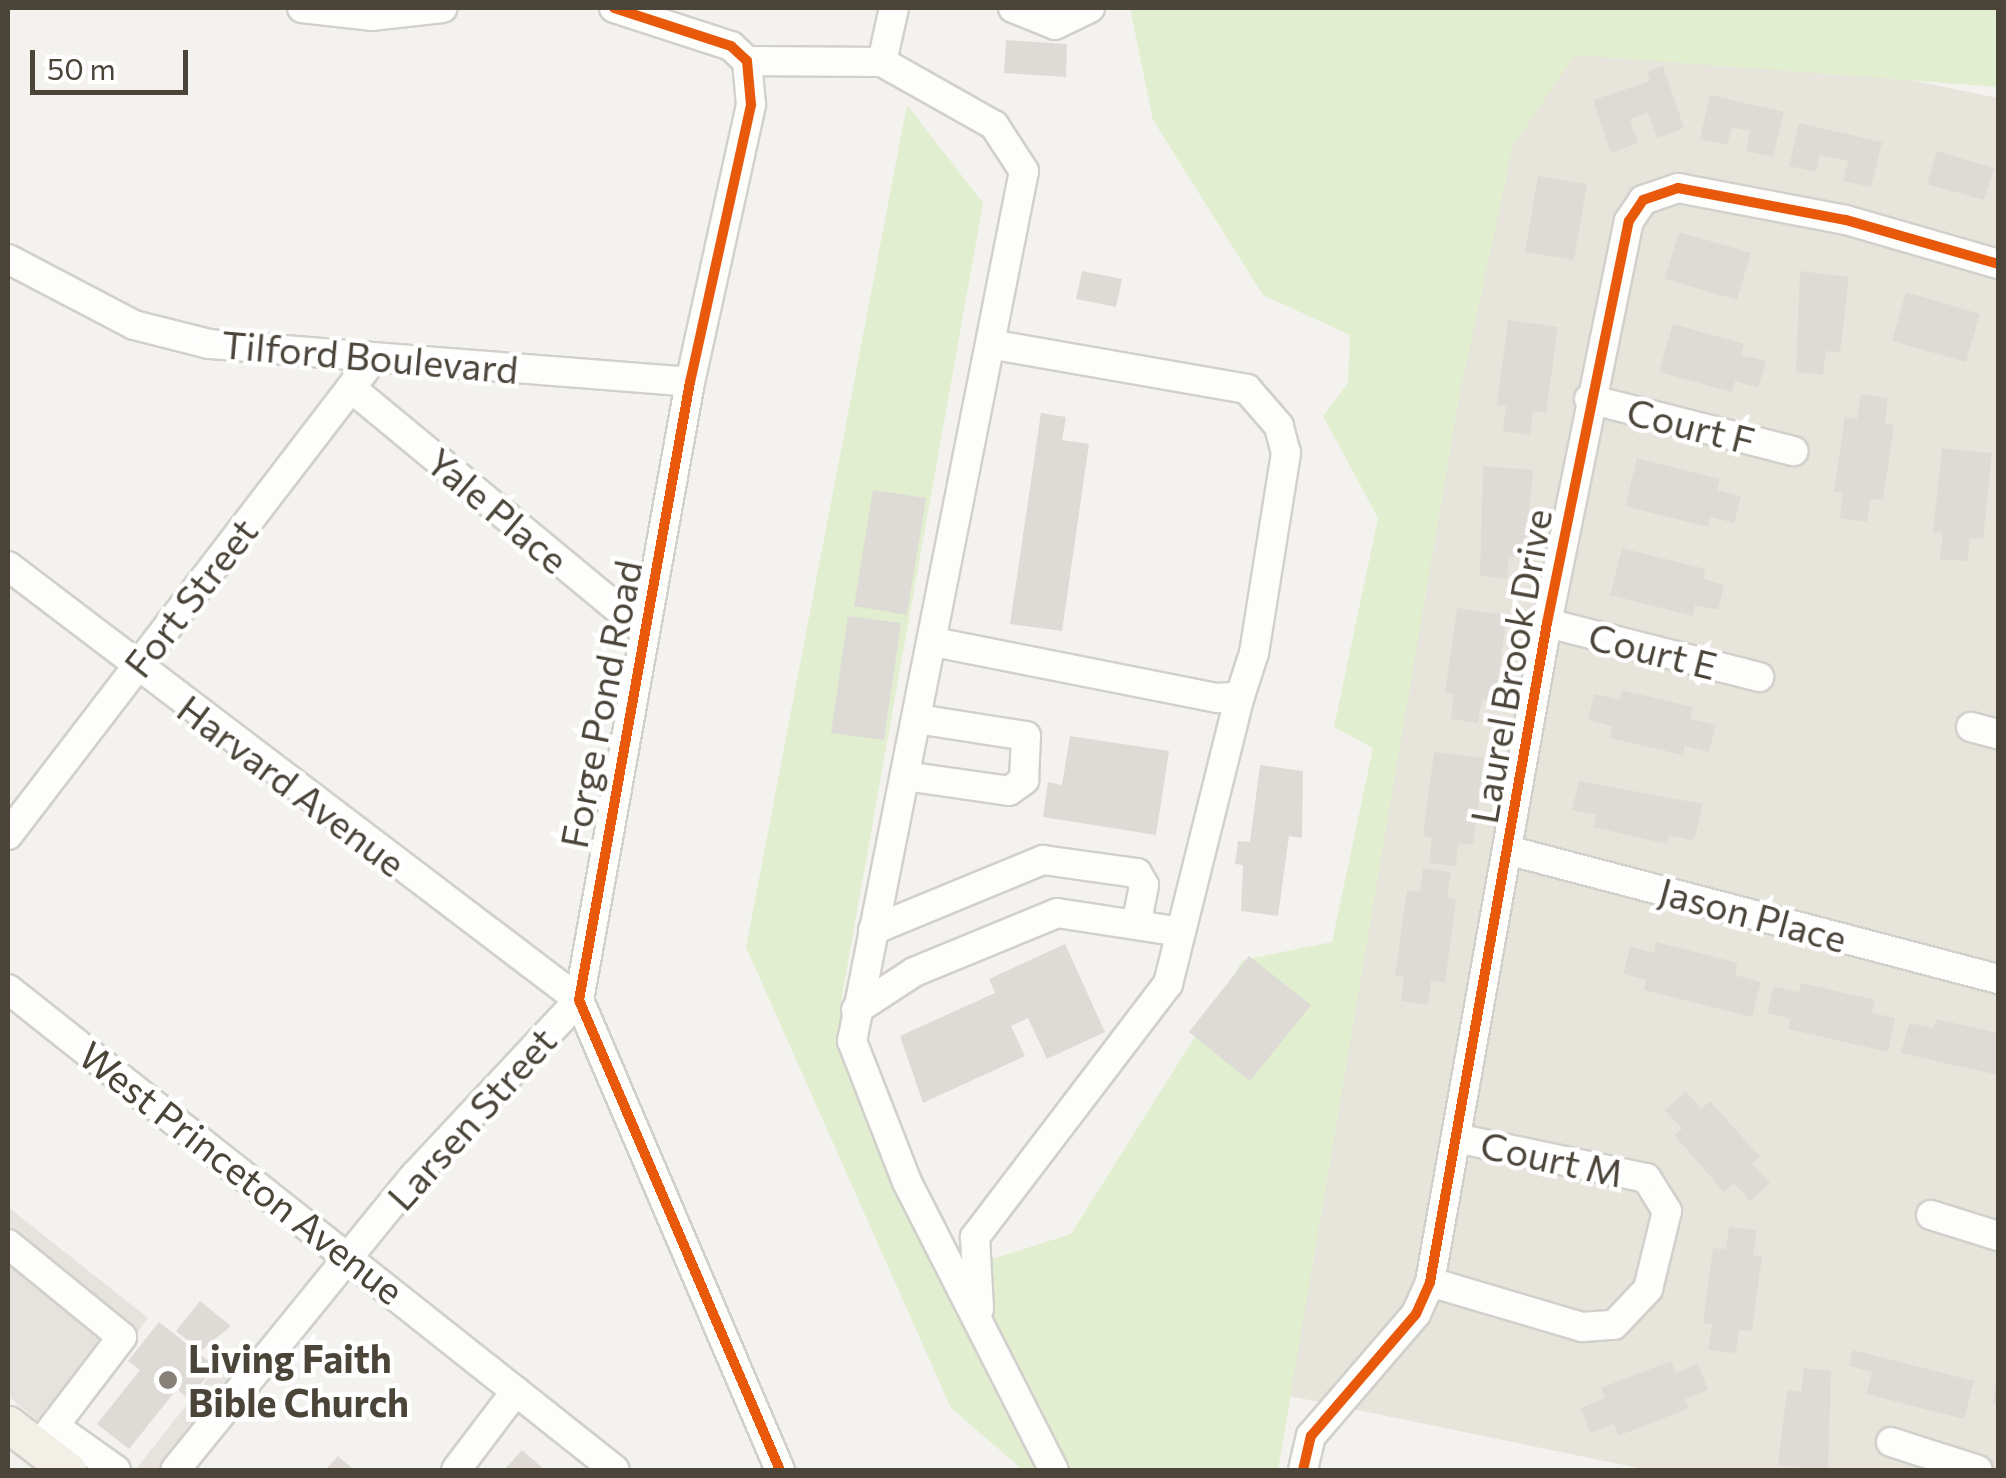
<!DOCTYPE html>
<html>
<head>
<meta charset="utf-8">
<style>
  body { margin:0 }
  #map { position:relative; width:2006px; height:1478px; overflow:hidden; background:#f4f2ee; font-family:Commissioner,sans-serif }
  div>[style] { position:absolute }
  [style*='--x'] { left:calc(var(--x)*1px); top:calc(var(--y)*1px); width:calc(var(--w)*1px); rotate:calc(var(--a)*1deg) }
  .residential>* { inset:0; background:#e7e4dc }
  .green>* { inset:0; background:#e1eecf }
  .parking>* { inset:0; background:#e6e3df }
  .building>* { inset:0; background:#dedbd6 }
  .roads { filter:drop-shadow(2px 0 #d2d0cb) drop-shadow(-2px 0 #d2d0cb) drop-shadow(0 2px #d2d0cb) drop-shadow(0 -2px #d2d0cb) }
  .minor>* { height:28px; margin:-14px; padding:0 14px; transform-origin:14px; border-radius:14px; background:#fdfdfc }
  .major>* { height:35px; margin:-17.5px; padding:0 17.5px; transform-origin:17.5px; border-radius:17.5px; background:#f2efe6 }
  .cycleway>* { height:10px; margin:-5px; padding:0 5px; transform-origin:5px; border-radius:5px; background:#e8590c }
  .dots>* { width:28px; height:28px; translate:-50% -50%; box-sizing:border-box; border:5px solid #fff; border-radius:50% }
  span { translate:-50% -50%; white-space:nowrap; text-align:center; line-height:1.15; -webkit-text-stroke:9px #fff; paint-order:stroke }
  .street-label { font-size:38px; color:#4b4439 }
  .poi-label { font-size:38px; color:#4b4439; font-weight:700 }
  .left { translate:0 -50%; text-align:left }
  .frame { position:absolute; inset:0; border:10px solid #4b4439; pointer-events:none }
  .scale { position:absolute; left:30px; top:50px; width:158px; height:45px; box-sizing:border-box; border:5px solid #4b4439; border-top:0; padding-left:12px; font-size:30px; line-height:35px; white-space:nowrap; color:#4b4439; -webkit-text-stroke:8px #fff; paint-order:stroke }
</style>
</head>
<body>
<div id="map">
  <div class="residential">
    <i style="clip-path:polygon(1618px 20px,1998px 98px,1998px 1470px,1648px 1470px,1256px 1389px,1495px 120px)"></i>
  </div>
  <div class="green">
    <i style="clip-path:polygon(1130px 8px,1998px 8px,1998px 87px,1575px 55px,1513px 146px,1458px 403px,1278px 1470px,1023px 1470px,951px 1408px,746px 947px,907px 105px,983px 203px,840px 1007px,961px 1269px,1071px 1234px,1243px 960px,1332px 942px,1373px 748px,1334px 727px,1378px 518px,1323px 416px,1348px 383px,1350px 335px,1263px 295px,1153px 120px)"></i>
  </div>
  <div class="parking">
    <i style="clip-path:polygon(8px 1207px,148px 1318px,60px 1439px,8px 1396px)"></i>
    <i style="clip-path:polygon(225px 1356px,244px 1373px,167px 1470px,136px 1469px)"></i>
  </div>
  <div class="building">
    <i style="clip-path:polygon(1006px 40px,1067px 44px,1066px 77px,1004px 73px)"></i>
    <i style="clip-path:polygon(1663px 66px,1684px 128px,1657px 138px,1648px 113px,1630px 119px,1638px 143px,1611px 153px,1593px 100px,1650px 81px,1647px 72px)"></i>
    <i style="clip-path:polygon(1710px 95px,1784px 112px,1773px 157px,1746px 151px,1750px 131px,1732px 127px,1727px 145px,1700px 139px)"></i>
    <i style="clip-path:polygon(1799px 123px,1882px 142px,1871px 187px,1843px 181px,1848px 161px,1820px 155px,1816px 172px,1789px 166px)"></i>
    <i style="clip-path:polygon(1937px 151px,1994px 168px,1984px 200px,1927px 184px)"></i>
    <i style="clip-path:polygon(1538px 176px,1587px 184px,1574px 260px,1525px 252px)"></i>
    <i style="clip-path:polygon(1679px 232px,1751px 253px,1737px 300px,1665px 279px)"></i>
    <i style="clip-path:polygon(1082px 271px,1122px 279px,1116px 307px,1076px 299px)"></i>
    <i style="clip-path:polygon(1800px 271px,1849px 277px,1840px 353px,1826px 351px,1823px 375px,1796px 372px)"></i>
    <i style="clip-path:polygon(1906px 292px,1980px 314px,1966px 362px,1892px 341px)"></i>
    <i style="clip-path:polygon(1508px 320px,1558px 327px,1546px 413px,1533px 411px,1530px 435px,1503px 431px,1506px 406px,1497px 405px)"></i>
    <i style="clip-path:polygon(1673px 324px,1744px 344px,1741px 355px,1766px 361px,1758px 388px,1735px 381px,1732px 392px,1659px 372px)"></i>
    <i style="clip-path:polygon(1861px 394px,1888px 398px,1885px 424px,1894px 425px,1883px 500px,1871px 499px,1867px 522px,1840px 518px,1843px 493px,1834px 492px,1845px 417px,1857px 419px)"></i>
    <i style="clip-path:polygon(1041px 413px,1066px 417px,1062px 440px,1089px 444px,1062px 631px,1010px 624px)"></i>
    <i style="clip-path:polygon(1942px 448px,1992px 453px,1983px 539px,1970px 538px,1967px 561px,1940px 559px,1943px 533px,1933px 532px)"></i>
    <i style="clip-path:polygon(1637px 458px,1720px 479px,1717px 490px,1741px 496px,1734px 523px,1711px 517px,1708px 527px,1625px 506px)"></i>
    <i style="clip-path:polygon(1483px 466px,1533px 470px,1525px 558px,1509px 556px,1507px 579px,1480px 576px)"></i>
    <i style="clip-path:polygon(873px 490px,926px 498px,907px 615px,854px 606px)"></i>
    <i style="clip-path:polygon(1622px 548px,1706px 569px,1703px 579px,1724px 585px,1718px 610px,1695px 605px,1693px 616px,1610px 595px)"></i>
    <i style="clip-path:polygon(1457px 608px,1507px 615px,1495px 701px,1482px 699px,1478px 723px,1451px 719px,1454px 694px,1445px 693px)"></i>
    <i style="clip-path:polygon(848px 616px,901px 623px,884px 740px,831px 733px)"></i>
    <i style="clip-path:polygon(1622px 690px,1693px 707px,1690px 719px,1716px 725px,1709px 752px,1685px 746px,1683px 755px,1609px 738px,1612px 726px,1588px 720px,1594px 694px,1620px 700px)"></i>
    <i style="clip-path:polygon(1070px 736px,1169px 751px,1156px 835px,1043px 817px,1048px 782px,1062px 785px)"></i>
    <i style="clip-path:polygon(1434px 752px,1484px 758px,1473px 845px,1458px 843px,1456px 866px,1429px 863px,1432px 838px,1423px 836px)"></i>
    <i style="clip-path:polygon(1260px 765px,1303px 771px,1302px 838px,1289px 836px,1278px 916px,1241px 911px,1243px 865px,1235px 864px,1238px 841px,1250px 842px)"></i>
    <i style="clip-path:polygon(1579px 781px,1703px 804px,1694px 841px,1669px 835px,1667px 844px,1593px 827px,1596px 815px,1572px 810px)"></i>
    <i style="clip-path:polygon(1423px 868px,1451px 872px,1447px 897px,1456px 899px,1445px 983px,1431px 981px,1428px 1005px,1401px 1001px,1404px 977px,1395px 976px,1407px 890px,1420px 892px)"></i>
    <i style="clip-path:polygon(1656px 942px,1738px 963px,1735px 975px,1761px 982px,1752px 1017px,1644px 990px,1646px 980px,1623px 974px,1630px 947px,1654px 953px)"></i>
    <i style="clip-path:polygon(1065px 944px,1105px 1032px,1047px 1059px,1028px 1018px,1011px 1026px,1025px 1056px,923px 1103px,900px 1036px,995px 993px,989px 979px)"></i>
    <i style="clip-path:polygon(1249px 956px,1311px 1005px,1250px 1081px,1189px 1032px)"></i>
    <i style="clip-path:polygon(1801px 983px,1875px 1000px,1872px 1013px,1895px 1018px,1888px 1052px,1788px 1029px,1791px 1019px,1767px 1013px,1774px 986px,1799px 992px)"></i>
    <i style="clip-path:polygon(1936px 1019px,1998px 1033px,1998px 1075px,1901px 1053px,1909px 1023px,1934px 1028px)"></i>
    <i style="clip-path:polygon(1686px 1091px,1701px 1109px,1710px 1101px,1760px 1157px,1752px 1163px,1770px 1183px,1750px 1201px,1734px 1183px,1724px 1192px,1674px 1135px,1682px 1129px,1665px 1110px)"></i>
    <i style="clip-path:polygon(1729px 1227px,1757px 1230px,1753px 1255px,1762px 1256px,1752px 1331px,1739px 1330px,1736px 1353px,1708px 1350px,1712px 1324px,1703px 1323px,1713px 1248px,1726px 1249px)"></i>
    <i style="clip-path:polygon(200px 1301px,231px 1326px,201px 1351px,176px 1331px)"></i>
    <i style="clip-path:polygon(159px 1322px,215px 1366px,189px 1399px,177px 1389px,129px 1449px,97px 1424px,140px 1370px,128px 1361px)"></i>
    <i style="clip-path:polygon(1853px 1350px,1974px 1381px,1964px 1419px,1866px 1394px,1872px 1372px,1849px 1366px)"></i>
    <i style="clip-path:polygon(1671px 1361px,1676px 1373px,1698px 1364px,1708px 1390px,1685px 1399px,1689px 1408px,1618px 1436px,1614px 1424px,1590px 1433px,1581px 1408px,1605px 1398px,1601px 1388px)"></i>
    <i style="clip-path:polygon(1804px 1368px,1831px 1371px,1828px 1470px,1778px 1465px,1787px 1390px,1801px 1392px)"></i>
    <i style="clip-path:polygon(1996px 1377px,1998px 1377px,1998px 1405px,1993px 1404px)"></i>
    <i style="clip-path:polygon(522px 1450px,545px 1470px,504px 1470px)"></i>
    <i style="clip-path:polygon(338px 1456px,354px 1470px,325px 1470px)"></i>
  </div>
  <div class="roads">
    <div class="minor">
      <i style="--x:302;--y:8;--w:69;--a:6.6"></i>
      <i style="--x:371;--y:16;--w:72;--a:-6.3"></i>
      <i style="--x:614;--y:8;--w:123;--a:18"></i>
      <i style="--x:731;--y:46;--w:22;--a:43"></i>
      <i style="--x:747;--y:61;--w:44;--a:84.8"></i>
      <i style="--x:751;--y:105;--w:284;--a:102.4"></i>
      <i style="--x:690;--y:382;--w:628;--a:100.18"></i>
      <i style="--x:579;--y:1000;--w:511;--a:66.85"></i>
      <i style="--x:1013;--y:8;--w:45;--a:22"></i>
      <i style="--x:1055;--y:25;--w:39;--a:-26"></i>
      <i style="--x:747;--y:61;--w:135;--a:0.4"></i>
      <i style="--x:882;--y:62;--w:129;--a:29.4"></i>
      <i style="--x:994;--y:125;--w:55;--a:56.9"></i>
      <i style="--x:1024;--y:171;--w:887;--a:101.18"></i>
      <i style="--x:852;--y:1041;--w:151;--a:68.7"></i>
      <i style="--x:907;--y:1182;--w:323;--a:63"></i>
      <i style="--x:882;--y:62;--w:55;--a:-77.5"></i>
      <i style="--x:8;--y:259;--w:142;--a:27.6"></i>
      <i style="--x:134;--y:325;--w:77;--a:14.2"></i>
      <i style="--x:209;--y:344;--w:482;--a:4.5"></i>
      <i style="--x:351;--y:388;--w:381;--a:39.6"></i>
      <i style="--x:1589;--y:399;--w:211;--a:14.3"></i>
      <i style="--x:8;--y:566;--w:717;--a:37.24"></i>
      <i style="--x:579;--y:1000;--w:240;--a:133.1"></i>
      <i style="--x:415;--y:1175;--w:380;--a:129.1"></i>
      <i style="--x:1547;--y:623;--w:219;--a:14.3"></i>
      <i style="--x:934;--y:642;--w:289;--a:11.2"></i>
      <i style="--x:1218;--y:698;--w:22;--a:-5"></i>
      <i style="--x:1240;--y:696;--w:45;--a:-72"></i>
      <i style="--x:1254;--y:653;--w:203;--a:-80.9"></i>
      <i style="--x:1286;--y:453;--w:28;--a:-105"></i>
      <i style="--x:1279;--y:426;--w:49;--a:-130.9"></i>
      <i style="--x:1247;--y:389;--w:257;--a:-170.1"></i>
      <i style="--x:1971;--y:727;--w:28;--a:15"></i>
      <i style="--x:905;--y:776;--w:105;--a:8.2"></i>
      <i style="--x:1009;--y:791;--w:19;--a:-36"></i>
      <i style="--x:1024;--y:780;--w:44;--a:-87.4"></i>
      <i style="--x:1026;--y:736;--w:109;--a:-171.1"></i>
      <i style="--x:8;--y:835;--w:600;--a:-52.52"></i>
      <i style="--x:1507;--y:850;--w:508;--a:14.72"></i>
      <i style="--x:873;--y:930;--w:184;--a:-22.4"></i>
      <i style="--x:1043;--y:860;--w:95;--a:7.9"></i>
      <i style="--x:1137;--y:873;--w:14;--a:60"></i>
      <i style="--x:1144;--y:885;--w:38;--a:101"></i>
      <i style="--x:8;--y:989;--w:774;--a:38.39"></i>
      <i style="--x:856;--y:1010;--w:69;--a:-33.2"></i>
      <i style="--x:914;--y:972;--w:155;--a:-22.4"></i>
      <i style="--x:1057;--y:913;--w:125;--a:8.7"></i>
      <i style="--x:1931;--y:1215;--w:70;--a:17.4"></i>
      <i style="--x:8;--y:1244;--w:147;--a:39.2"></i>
      <i style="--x:122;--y:1337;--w:138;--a:127.4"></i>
      <i style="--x:1430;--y:1282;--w:159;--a:16.5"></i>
      <i style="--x:1582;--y:1327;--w:32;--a:-4"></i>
      <i style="--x:1614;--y:1325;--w:50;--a:-46.6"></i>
      <i style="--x:1648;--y:1289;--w:80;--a:-76.3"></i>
      <i style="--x:1667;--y:1211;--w:39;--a:-122"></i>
      <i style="--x:1646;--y:1178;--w:194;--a:-168.1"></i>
      <i style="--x:979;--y:1309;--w:72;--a:-93.2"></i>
      <i style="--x:975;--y:1237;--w:318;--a:-52.7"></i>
      <i style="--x:1168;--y:984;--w:297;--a:-76"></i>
      <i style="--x:54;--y:1426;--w:76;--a:35.4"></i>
      <i style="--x:1891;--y:1442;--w:91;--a:17.8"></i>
      <i style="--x:456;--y:1470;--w:99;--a:-52.8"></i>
      <i style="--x:1303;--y:1470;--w:35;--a:-77"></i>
      <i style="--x:1311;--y:1436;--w:161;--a:-49.3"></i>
      <i style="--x:1416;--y:1314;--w:35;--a:-66"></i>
      <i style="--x:1430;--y:1282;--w:669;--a:-79.93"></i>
      <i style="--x:1547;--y:623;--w:410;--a:-78.5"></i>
      <i style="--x:1629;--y:221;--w:25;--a:-56"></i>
      <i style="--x:1643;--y:200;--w:37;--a:-19"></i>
      <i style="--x:1678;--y:188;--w:171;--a:10.8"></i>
      <i style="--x:1846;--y:220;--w:158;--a:16.1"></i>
    </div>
    <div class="major">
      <i style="--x:8;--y:1424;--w:76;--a:37.5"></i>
    </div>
  </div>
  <div class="cycleway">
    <i style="--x:614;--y:8;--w:123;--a:18"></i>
    <i style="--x:731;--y:46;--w:22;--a:43"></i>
    <i style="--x:747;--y:61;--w:44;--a:84.8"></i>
    <i style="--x:751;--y:105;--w:284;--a:102.4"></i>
    <i style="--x:690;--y:382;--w:628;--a:100.18"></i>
    <i style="--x:579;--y:1000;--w:511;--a:66.85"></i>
    <i style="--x:1303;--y:1470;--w:35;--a:-77"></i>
    <i style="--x:1311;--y:1436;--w:161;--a:-49.3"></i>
    <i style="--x:1416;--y:1314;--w:35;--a:-66"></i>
    <i style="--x:1430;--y:1282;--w:669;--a:-79.93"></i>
    <i style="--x:1547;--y:623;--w:410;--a:-78.5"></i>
    <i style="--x:1629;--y:221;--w:25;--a:-56"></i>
    <i style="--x:1643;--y:200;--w:37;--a:-19"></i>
    <i style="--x:1678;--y:188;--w:171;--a:10.8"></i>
    <i style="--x:1846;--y:220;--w:158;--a:16.1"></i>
  </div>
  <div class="dots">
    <i style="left:168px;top:1380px;background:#868178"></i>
  </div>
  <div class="street-label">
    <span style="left:370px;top:356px;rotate:5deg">Tilford Boulevard</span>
    <span style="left:1691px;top:425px;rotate:14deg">Court F</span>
    <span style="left:498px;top:510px;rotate:40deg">Yale Place</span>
    <span style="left:190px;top:597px;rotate:-52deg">Fort Street</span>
    <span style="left:1653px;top:650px;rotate:14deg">Court E</span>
    <span style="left:1510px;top:666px;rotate:-80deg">Laurel Brook Drive</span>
    <span style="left:600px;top:704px;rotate:-79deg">Forge Pond Road</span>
    <span style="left:292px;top:785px;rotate:37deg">Harvard Avenue</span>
    <span style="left:1753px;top:914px;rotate:15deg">Jason Place</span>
    <span style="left:471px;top:1118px;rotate:-48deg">Larsen Street</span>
    <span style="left:1552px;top:1158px;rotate:12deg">Court M</span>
    <span style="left:242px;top:1172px;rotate:38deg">West Princeton Avenue</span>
  </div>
  <div class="poi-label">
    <span class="left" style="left:188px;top:1380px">Living Faith<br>Bible Church</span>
  </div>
  <div class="frame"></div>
  <div class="scale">50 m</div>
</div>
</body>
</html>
